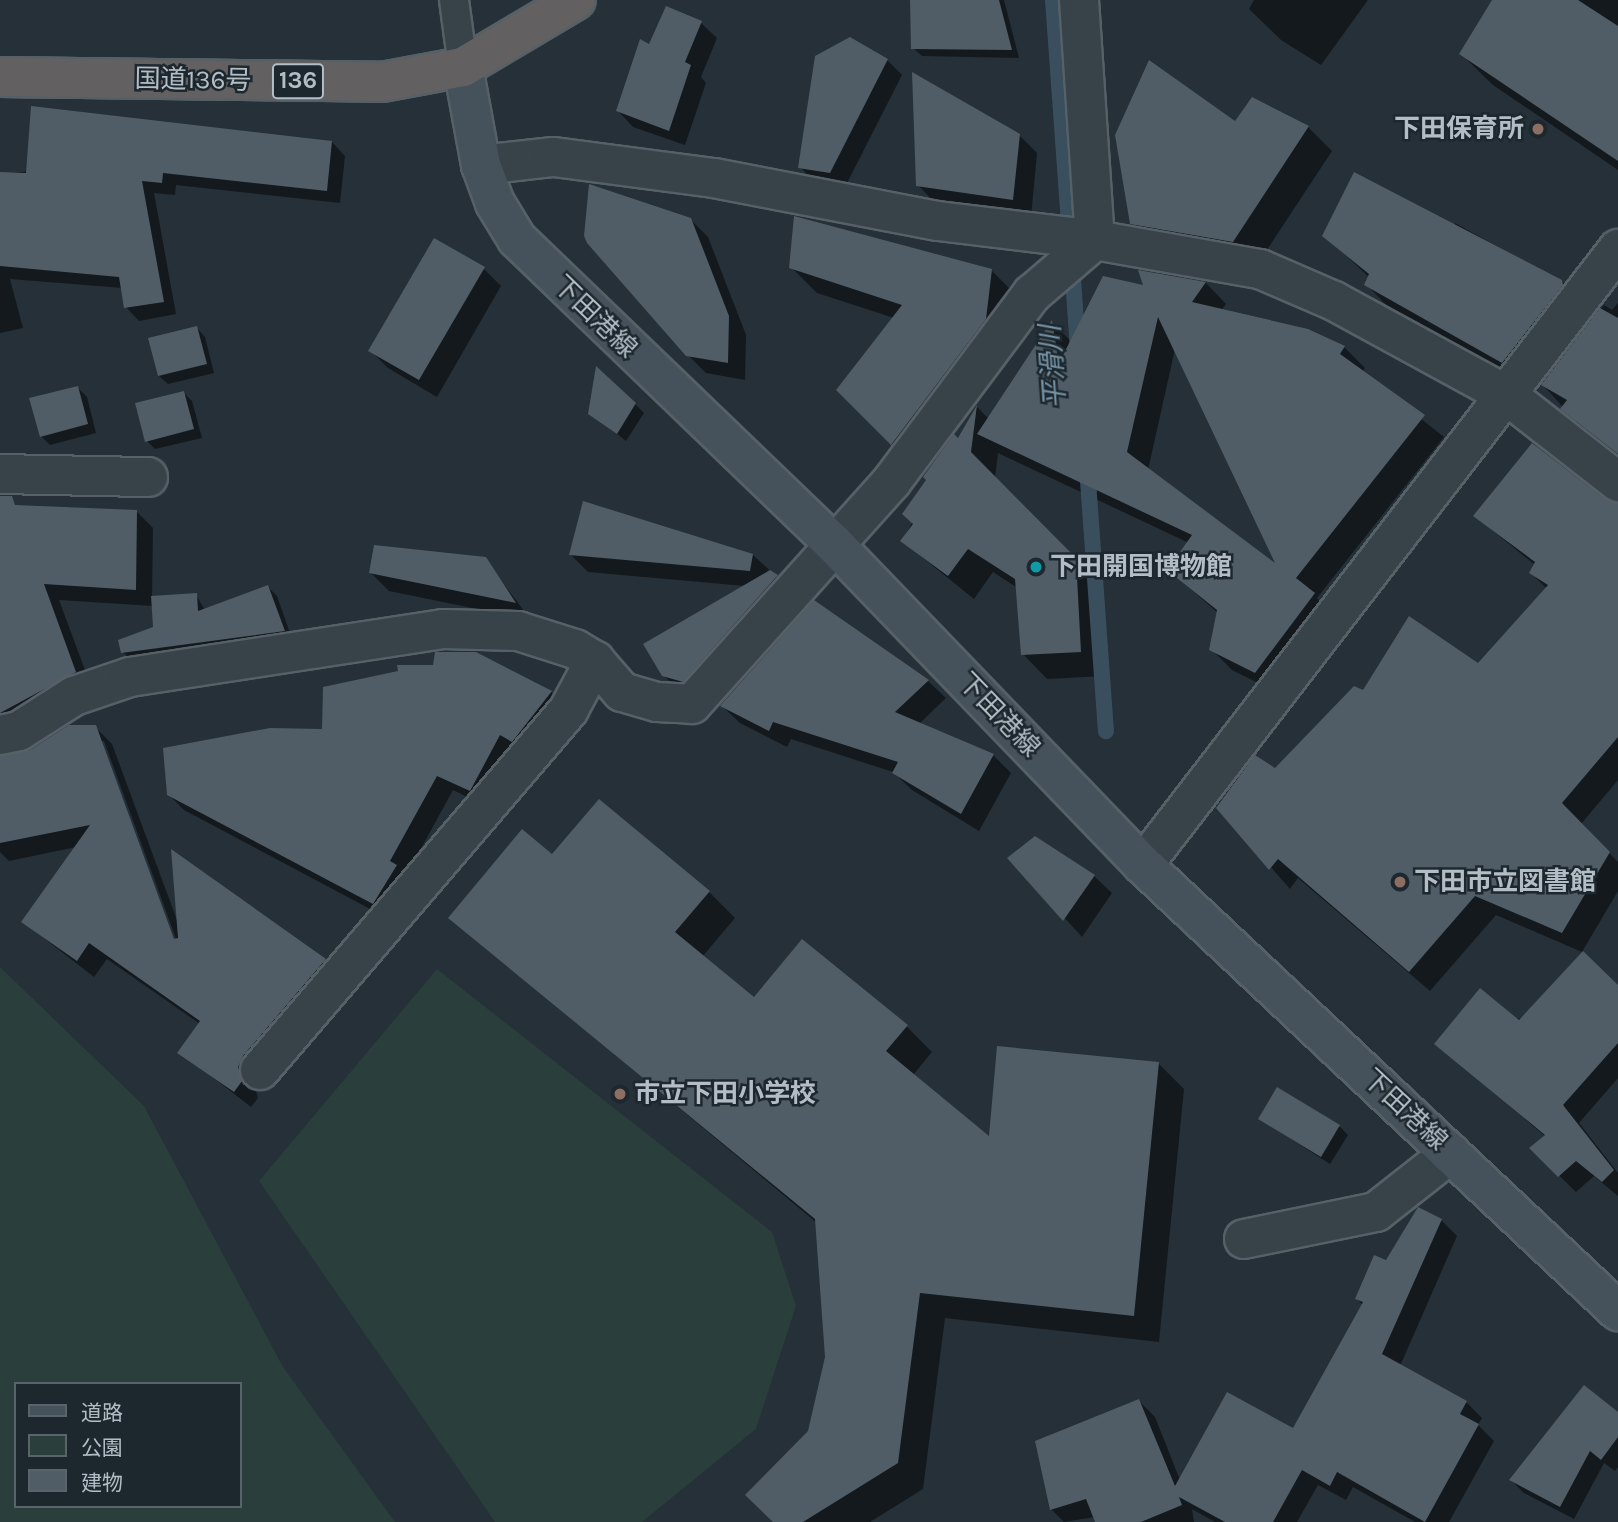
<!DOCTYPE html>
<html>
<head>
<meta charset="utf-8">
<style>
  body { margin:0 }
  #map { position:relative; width:1618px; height:1522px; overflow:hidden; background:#253038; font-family:Karla,"Noto Sans JP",sans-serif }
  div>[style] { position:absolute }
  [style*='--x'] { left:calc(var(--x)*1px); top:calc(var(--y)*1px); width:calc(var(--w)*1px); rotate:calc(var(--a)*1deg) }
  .green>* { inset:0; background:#2a3e3b }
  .shadow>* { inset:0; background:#0007 }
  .stream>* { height:16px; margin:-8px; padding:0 8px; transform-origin:8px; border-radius:8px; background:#3a4f5e }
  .building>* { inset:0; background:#505d67 }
  .roads { filter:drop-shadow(2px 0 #566067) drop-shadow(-2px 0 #566067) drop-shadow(0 2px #566067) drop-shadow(0 -2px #566067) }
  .service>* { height:28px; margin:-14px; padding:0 14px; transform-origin:14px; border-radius:14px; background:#384249 }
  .minor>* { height:38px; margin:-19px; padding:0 19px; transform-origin:19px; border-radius:19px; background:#384249 }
  .secondary>* { height:38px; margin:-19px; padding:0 19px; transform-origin:19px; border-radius:19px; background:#46525b }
  .trunk>* { height:38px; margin:-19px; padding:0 19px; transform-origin:19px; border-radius:19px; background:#626060 }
  .dots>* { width:19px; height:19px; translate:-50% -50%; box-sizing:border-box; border:4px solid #1d272e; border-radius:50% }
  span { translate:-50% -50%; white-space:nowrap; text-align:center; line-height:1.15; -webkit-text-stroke:5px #1d272e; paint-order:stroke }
  .shield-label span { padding:2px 5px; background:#1d272e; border:2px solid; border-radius:5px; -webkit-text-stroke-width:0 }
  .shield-label { font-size:24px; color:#b3bdc5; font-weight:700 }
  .street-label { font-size:26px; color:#b3bdc5 }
  .poi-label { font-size:26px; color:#b3bdc5; font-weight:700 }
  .right { translate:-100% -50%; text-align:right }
  .left { translate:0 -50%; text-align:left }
  .water-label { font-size:28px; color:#7793a5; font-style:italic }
  .legend { position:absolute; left:14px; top:1382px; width:228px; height:126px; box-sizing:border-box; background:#1d272e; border:2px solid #59636a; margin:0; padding:9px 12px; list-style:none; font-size:21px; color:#b3bdc5 }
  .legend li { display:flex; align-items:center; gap:14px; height:35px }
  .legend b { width:35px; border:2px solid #59636a }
</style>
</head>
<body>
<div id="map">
  <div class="green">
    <i style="clip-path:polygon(evenodd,0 967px,144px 1106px,283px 1367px,395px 1522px,0 1522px,0 967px,16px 1384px,240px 1384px,240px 1506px,16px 1506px,16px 1384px)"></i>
    <i style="clip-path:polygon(437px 969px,772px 1232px,796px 1306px,756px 1429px,642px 1522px,495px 1522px,259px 1181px)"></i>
  </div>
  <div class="shadow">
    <i style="clip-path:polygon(922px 0,1004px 0,1019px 58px,922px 56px,913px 48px)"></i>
    <i style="clip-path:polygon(1254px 0,1368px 0,1321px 65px,1281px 40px,1249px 9px)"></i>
    <i style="clip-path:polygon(1494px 0,1618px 0,1618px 170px,1493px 85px,1461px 54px)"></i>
    <i style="clip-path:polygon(701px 23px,717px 38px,701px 77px,706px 83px,685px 145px,633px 127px,618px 111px,650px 46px)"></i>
    <i style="clip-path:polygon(887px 60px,902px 75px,845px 187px,815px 182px,800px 167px)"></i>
    <i style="clip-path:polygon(1235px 124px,1308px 127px,1332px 151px,1257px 265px,1156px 248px,1132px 223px)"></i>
    <i style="clip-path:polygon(1019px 135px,1037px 153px,1031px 217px,935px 203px,918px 185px)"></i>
    <i style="clip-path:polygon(332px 142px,345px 156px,340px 203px,176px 185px,175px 195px,154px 193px,176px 314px,139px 321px,126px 307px,123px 288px,10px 279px,23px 328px,0 333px,0 174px)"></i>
    <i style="clip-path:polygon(795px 218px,991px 270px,1017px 296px,918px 470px,838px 389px,894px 318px,817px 293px,791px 267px)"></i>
    <i style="clip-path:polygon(690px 219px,708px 237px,746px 335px,745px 380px,706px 373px,688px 355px)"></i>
    <i style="clip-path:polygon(1455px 223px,1564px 283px,1586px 305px,1525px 384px,1388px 307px,1366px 284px,1369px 277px,1325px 236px,1452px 229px)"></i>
    <i style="clip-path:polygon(484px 269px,501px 286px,437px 397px,388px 368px,371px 351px)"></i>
    <i style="clip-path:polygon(evenodd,1141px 272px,1206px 283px,1226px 304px,1221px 311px,1308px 331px,1344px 347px,1365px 368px,1362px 372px,1444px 437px,1317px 598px,1334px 614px,1276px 692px,1232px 670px,1211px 649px,1218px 613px,1169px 570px,1189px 543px,998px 453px,995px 478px,1100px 584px,1105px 676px,1047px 679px,1023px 654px,1016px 587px,993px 572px,974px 599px,902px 541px,977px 407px,989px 419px,1052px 323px,1072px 342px,1145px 288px,1141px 272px,1175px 349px,1280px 569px,1148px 470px,1175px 349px)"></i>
    <i style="clip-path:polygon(1618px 303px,1618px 457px,1582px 428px,1543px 385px,1604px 305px,1612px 310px)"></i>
    <i style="clip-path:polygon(197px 328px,205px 337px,214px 373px,168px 384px,159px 376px)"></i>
    <i style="clip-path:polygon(78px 388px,87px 397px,96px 433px,50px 445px,41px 436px)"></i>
    <i style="clip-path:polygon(184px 393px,192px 401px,202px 438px,155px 449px,147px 441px)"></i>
    <i style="clip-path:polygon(635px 404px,644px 413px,626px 441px,596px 417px)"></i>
    <i style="clip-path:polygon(1604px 501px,1618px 503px,1618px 780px,1581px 824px,1618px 862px,1618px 891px,1582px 952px,1496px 915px,1430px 991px,1298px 878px,1290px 889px,1219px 808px,1276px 771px,1364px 693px,1478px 665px,1547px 589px,1531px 573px,1535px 565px,1475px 516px)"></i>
    <i style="clip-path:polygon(0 506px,137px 512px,153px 528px,152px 598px,196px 595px,205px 610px,268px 587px,277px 596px,292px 639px,131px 660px,123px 652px,155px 629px,153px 606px,59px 600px,92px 689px,0 741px)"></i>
    <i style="clip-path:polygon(571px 555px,753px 555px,792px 591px,679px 690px,663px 675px,745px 586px,588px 572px)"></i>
    <i style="clip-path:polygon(485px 559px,531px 620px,389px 591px,371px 573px)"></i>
    <i style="clip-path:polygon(815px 603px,928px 681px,946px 698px,919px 724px,993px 755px,1011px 773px,979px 831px,912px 790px,893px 772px,791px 739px,787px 747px,740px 723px,722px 706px)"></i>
    <i style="clip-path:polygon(434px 667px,551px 692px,566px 707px,486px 806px,453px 790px,406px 876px,389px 919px,184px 810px,168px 794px,324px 730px)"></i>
    <i style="clip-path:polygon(evenodd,95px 727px,112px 744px,178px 923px,173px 852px,342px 977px,254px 1084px,258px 1098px,251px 1107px,180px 1052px,200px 1024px,107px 959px,94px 977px,23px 922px,76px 847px,9px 861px,0 852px,0 757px,31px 751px,95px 727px,100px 741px,104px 741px,179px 947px,175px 948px,100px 741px)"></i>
    <i style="clip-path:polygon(552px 856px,709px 892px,735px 918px,702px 957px,754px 999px,906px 1026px,932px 1052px,913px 1075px,990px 1139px,1158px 1063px,1184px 1089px,1159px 1342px,945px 1318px,923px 1489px,870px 1522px,775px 1522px,809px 1432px,827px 1357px,817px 1223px,451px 918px)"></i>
    <i style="clip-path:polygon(1010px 858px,1094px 876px,1112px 893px,1082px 937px)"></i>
    <i style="clip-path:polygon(1618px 988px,1618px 1078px,1579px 1123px,1618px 1173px,1618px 1196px,1594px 1176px,1576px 1192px,1532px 1149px,1546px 1137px,1436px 1044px)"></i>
    <i style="clip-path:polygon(1260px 1119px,1339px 1126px,1348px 1135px,1330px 1164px)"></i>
    <i style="clip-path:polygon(1441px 1220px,1457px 1236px,1400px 1366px,1466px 1402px,1482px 1418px,1478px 1425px,1494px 1441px,1449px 1522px,1415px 1522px,1353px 1487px,1346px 1500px,1318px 1485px,1297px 1522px,1215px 1522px,1192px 1509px,1194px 1522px,1097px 1522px,1095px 1517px,1064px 1522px,1052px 1510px,1037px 1442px,1139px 1401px,1155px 1417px,1180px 1480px,1294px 1430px,1363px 1305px,1357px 1299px,1387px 1263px)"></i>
    <i style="clip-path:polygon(1618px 1414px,1618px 1467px,1615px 1471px,1604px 1463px,1574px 1519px,1524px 1493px,1511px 1480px)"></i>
  </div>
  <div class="stream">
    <i style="--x:1053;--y:0;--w:239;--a:85.9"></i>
    <i style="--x:1072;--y:264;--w:86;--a:86"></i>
    <i style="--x:1087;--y:467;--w:265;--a:85.9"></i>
  </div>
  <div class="building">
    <i style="clip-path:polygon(910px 0,999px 0,1012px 50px,911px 49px)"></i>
    <i style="clip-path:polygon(1492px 0,1578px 0,1618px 26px,1618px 161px,1459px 54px)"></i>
    <i style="clip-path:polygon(666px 6px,702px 21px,685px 62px,691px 65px,669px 131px,616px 111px,640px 39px,649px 44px)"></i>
    <i style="clip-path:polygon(850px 37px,888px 59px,830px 173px,798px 168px,815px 56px)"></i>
    <i style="clip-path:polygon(1149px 60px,1235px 121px,1252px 97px,1309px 126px,1233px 242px,1130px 224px,1115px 135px)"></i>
    <i style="clip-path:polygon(912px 72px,1020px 134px,1013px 200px,916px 186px)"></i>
    <i style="clip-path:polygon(31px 106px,332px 141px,327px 191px,163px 173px,162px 183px,142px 181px,164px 302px,124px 308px,119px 277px,0 266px,0 172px,26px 173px)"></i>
    <i style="clip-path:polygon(1354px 172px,1562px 280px,1563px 285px,1502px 363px,1364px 285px,1369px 274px,1322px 236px)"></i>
    <i style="clip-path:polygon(589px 184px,691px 218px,729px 316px,728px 363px,686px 356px,587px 243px,584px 236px)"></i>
    <i style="clip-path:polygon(794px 216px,992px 269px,986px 319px,891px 445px,836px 390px,902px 305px,789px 268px)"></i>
    <i style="clip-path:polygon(434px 238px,485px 267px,419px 380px,368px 351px)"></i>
    <i style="clip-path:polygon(evenodd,1138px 270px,1206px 282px,1192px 302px,1308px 329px,1345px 346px,1340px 354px,1425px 415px,1296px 578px,1315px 593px,1255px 673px,1209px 650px,1217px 610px,1167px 570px,1192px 535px,977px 434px,1052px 320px,1059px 363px,1103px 276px,1143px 285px,1138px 270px,1158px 317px,1275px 563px,1127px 452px,1158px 317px)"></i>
    <i style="clip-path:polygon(1600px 308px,1618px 318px,1618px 454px,1560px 409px,1567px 400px,1541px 385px)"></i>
    <i style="clip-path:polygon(197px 326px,207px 364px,158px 376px,148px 338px)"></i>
    <i style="clip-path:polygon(596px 366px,636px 403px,617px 434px,588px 414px)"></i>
    <i style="clip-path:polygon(78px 386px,88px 424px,40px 437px,29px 398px)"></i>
    <i style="clip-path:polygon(184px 391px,194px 429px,145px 442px,135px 403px)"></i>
    <i style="clip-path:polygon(977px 405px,971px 452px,1076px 558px,1081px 652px,1021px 655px,1015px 579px,968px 549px,948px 576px,900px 541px,913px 524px,902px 514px,926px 480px,923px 477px,954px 434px,958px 438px)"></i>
    <i style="clip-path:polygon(1532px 443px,1605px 499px,1618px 503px,1618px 737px,1562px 803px,1610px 852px,1562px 933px,1475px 896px,1409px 972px,1278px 859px,1269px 870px,1216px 808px,1255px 755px,1275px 768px,1354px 686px,1363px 690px,1409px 616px,1478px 663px,1548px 585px,1529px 573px,1535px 562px,1473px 516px)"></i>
    <i style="clip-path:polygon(0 496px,12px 496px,15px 505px,137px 510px,136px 590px,44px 584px,76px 672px,0 713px)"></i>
    <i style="clip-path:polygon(583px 501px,753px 554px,750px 571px,569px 555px)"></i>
    <i style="clip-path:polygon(374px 545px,486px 557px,516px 603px,369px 573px)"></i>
    <i style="clip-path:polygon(770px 570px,778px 575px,683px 682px,662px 676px,643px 644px)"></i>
    <i style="clip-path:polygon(268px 585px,285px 631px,121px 653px,118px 640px,153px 627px,151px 596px,197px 593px,198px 611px)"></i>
    <i style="clip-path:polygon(814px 600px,929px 680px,895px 712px,994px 754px,961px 814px,892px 773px,898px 762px,773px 722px,769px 731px,720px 706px)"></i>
    <i style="clip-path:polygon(435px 652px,476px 652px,552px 691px,512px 742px,500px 735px,470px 791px,437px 776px,390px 861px,397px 865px,373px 904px,167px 795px,163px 748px,270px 728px,322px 729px,323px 687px,398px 671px,397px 665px,433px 665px)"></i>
    <i style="clip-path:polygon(69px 725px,96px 725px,174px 939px,178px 938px,171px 849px,326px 959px,243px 1056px,238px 1067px,242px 1081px,234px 1092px,177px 1053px,200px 1021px,89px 943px,77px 961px,21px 922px,90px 825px,0 843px,0 756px,30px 750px)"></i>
    <i style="clip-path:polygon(599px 799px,710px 891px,675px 932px,754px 997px,802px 939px,908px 1025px,886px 1051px,989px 1136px,997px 1046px,1159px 1062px,1134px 1316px,920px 1293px,898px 1463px,803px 1522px,773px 1522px,745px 1495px,808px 1431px,825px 1357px,815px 1219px,448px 918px,522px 829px,552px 854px)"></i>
    <i style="clip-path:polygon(1035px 836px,1095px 875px,1063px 921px,1007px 858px)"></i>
    <i style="clip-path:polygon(1583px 951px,1618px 985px,1618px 1043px,1563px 1105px,1614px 1170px,1602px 1182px,1576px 1161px,1558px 1177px,1529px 1148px,1545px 1135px,1434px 1044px,1480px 988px,1519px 1020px)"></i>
    <i style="clip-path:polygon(1277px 1087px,1340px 1125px,1321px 1157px,1258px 1119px)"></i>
    <i style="clip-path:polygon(1418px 1207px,1442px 1219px,1382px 1354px,1467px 1401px,1460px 1414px,1479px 1424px,1425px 1522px,1337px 1472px,1330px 1486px,1302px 1470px,1273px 1522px,1225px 1522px,1179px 1497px,1182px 1505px,1141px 1522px,1095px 1522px,1086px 1499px,1050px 1510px,1035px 1441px,1139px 1399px,1175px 1486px,1227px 1392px,1293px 1428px,1363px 1302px,1355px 1299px,1374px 1255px,1386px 1260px)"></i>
    <i style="clip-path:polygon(1584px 1385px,1618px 1412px,1618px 1437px,1601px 1460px,1590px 1451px,1560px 1507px,1509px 1480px)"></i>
  </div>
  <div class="roads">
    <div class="service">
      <i style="--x:454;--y:0;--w:68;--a:82.3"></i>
    </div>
    <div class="minor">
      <i style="--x:1079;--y:0;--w:241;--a:86.2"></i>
      <i style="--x:481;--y:165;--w:73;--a:-6.3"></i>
      <i style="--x:554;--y:157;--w:161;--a:7.5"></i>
      <i style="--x:714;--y:178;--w:228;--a:10.9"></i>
      <i style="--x:938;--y:221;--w:158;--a:6.9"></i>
      <i style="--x:1095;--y:240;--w:168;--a:10"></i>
      <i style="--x:1260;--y:269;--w:81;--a:23.4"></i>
      <i style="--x:1334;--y:301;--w:198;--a:28.6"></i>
      <i style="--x:1508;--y:396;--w:140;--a:38"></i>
      <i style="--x:0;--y:474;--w:148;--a:1.2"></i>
      <i style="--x:0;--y:735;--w:19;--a:-12"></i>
      <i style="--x:19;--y:731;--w:65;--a:-32.5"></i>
      <i style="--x:74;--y:696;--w:59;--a:-18.7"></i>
      <i style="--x:130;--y:677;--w:317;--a:-8.7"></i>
      <i style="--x:443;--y:629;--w:75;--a:1.5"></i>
      <i style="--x:518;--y:631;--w:60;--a:17.5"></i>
      <i style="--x:575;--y:649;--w:23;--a:31"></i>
      <i style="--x:595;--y:661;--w:41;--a:48.9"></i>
      <i style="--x:622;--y:692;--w:36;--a:16"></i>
      <i style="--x:657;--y:702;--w:35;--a:3"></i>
      <i style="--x:692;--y:704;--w:300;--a:-48.1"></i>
      <i style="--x:892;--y:481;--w:234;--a:-53.2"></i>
      <i style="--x:1032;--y:294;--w:83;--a:-40.6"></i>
      <i style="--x:1143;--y:865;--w:778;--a:-52.36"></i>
      <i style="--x:260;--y:1070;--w:475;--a:-49.4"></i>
      <i style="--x:569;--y:709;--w:55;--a:-61.6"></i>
      <i style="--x:1244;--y:1239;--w:135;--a:-11.6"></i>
      <i style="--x:1376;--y:1212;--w:95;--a:-38.2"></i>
    </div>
    <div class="secondary">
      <i style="--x:463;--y:67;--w:100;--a:79.6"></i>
      <i style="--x:481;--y:165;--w:40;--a:69.8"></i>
      <i style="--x:495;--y:203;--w:42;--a:58.6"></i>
      <i style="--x:517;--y:239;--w:441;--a:43.9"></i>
      <i style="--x:835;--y:545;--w:444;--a:46.1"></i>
      <i style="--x:1143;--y:865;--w:652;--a:43.2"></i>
    </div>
    <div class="trunk">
      <i style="--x:0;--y:77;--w:382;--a:0.7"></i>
      <i style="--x:382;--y:82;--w:82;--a:-10.5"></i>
      <i style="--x:463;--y:67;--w:131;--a:-30.7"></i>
    </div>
  </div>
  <div class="dots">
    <i style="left:1538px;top:129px;background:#8d6e63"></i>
    <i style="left:1036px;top:567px;background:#0f9aa8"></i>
    <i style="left:1400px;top:882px;background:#8d6e63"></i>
    <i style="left:620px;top:1094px;background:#8d6e63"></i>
  </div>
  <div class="shield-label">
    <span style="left:298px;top:81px">136</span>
  </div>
  <div class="street-label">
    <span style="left:193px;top:80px;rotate:1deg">国道136号</span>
    <span style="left:595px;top:317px;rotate:44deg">下田港線</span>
    <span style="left:999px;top:715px;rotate:46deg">下田港線</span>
    <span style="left:1405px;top:1110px;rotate:43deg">下田港線</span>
  </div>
  <div class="poi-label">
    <span class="right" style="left:1524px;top:129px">下田保育所</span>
    <span class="left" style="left:1050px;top:567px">下田開国博物館</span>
    <span class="left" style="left:1414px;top:882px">下田市立図書館</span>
    <span class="left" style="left:634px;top:1094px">市立下田小学校</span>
  </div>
  <div class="water-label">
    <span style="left:1053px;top:367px;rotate:-94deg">平滑川</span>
  </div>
  <ul class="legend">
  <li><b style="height:9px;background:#46525b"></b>道路</li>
  <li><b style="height:19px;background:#2a3e3b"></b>公園</li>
  <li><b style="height:19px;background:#505d67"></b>建物</li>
  </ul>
</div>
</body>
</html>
